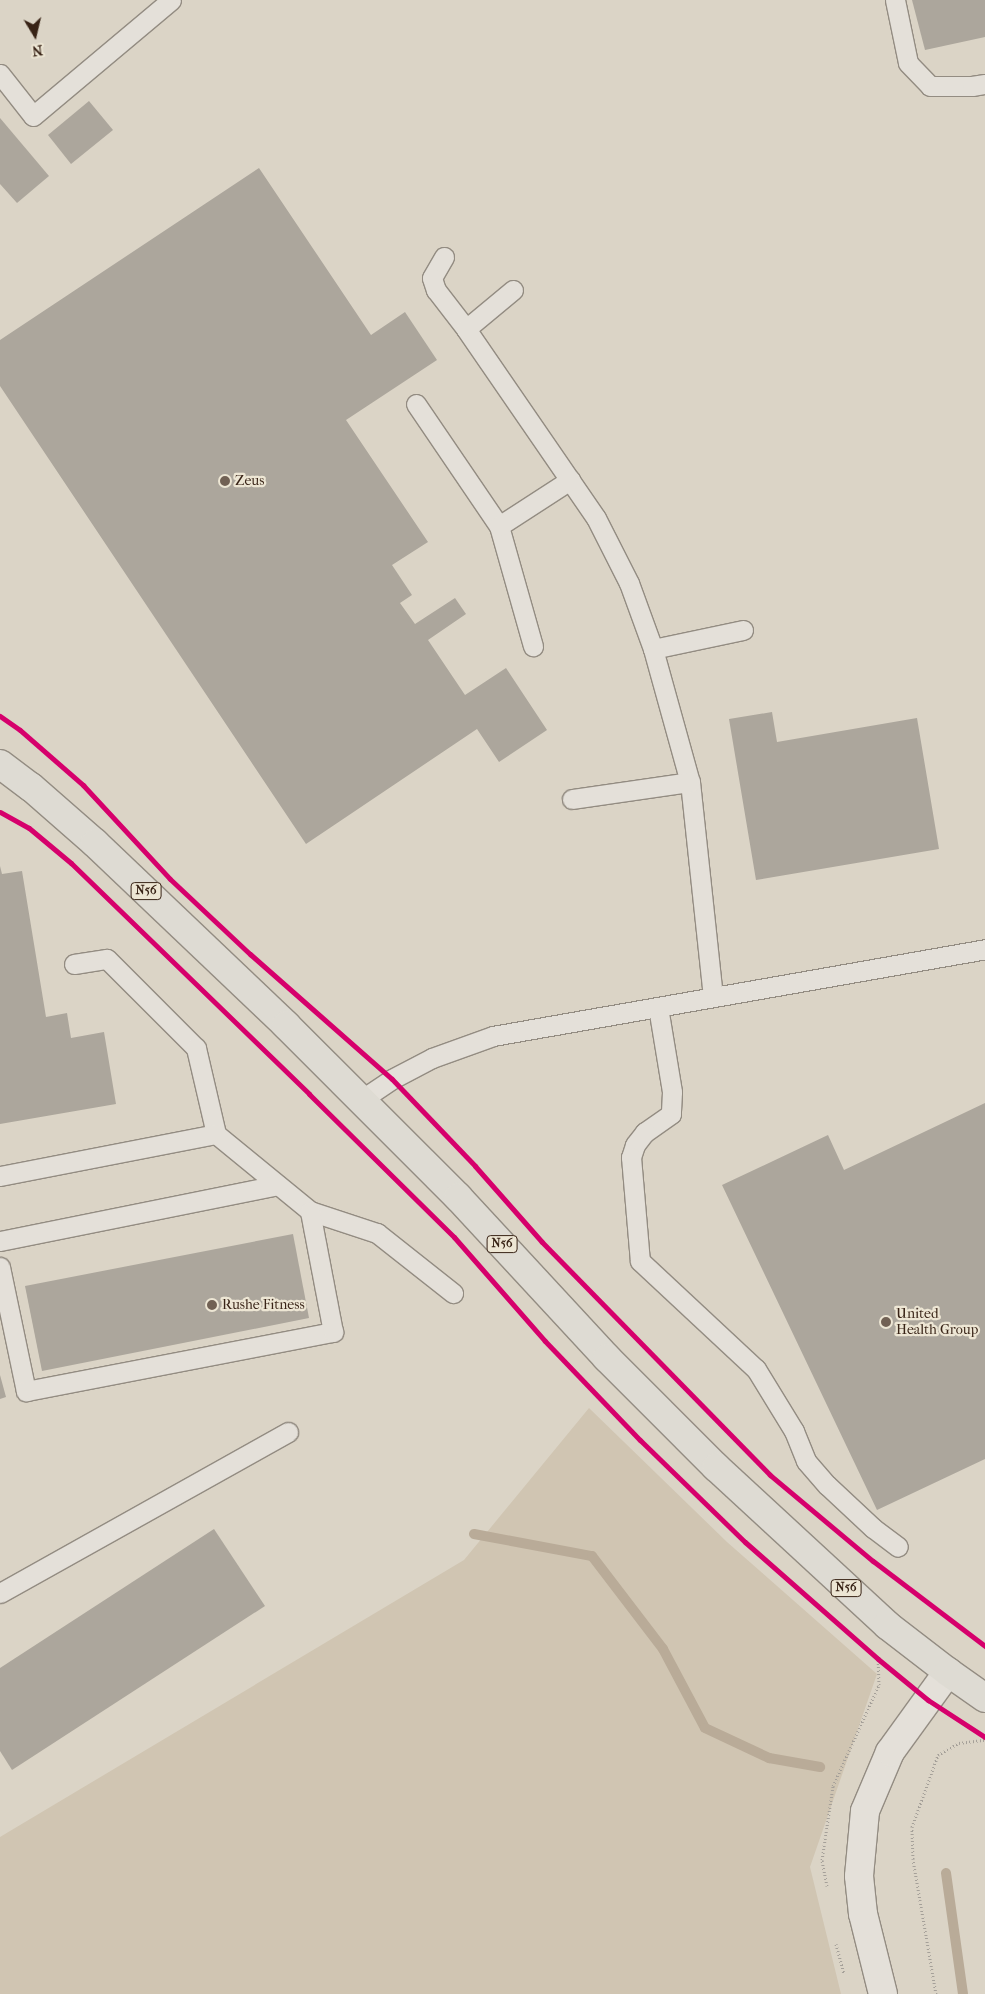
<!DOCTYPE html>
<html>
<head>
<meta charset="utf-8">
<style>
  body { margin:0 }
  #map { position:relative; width:985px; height:1994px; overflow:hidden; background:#dbd4c6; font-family:"IM FELL French Canon",serif }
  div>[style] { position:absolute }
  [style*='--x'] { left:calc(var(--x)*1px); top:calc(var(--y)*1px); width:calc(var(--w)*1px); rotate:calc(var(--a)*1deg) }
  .green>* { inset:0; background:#d0c5b2 }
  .stream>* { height:10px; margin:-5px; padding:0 5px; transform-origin:5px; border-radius:5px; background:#b9ab98 }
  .building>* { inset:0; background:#aca69c }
  .path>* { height:3px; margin-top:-1.5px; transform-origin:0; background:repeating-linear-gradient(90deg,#a5a099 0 1px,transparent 0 3.5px) }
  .roads { filter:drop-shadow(1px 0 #938c82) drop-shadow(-1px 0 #938c82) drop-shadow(0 1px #938c82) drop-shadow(0 -1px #938c82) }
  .service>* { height:19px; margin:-9.5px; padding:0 9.5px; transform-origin:9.5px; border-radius:9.5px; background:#e4e0d9 }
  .minor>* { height:28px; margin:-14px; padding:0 14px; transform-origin:14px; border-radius:14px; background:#e4e0d9 }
  .primary>* { height:28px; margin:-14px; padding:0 14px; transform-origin:14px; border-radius:14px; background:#dedbd3 }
  .cycleway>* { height:5px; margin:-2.5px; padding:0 2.5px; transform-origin:2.5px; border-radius:2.5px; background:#d6006c }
  .dots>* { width:14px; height:14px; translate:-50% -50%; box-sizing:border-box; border:2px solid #ede6d4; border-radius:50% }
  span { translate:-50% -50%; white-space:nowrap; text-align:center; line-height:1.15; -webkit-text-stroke:4.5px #ede6d4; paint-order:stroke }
  .shield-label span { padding:1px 4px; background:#ede6d4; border:1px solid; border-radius:4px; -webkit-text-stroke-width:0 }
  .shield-label { font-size:12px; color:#382316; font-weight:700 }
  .poi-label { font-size:14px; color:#382316 }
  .left { translate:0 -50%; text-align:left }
  .north { position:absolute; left:10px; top:10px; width:50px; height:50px; -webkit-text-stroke:4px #ede6d4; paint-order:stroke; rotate:171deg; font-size:14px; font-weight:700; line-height:20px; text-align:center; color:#382316 }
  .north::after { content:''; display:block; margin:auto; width:18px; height:22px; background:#382316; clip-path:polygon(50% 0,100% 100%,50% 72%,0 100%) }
</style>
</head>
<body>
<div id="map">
  <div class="green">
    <i style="clip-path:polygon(589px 1408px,727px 1542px,877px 1674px,810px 1867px,841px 1994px,0 1994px,0 1837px,464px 1560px)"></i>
  </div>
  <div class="stream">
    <i style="--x:474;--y:1534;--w:120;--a:10.6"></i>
    <i style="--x:592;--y:1556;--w:117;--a:52.6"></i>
    <i style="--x:663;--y:1649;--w:89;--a:62"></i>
    <i style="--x:705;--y:1728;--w:71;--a:25.1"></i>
    <i style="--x:769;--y:1758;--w:52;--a:10"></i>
    <i style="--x:946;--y:1873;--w:122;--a:82"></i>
  </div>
  <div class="building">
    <i style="clip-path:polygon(912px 0,985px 0,985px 37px,925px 50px)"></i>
    <i style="clip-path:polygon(89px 101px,113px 130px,71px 164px,48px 135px)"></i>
    <i style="clip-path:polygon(0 118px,49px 176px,17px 203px,0 184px)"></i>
    <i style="clip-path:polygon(259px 168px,371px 335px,405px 312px,437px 360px,346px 420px,428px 542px,392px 565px,412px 595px,400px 603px,415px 624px,455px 598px,466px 614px,428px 640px,465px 695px,506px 668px,547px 730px,499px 762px,477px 729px,306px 844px,0 386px,0 340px)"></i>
    <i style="clip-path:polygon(772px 712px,777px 742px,917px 718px,939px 849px,756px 880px,729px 719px)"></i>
    <i style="clip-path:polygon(0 866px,2px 874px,22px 871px,46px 1017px,67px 1013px,71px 1038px,104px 1032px,116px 1104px,0 1124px)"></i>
    <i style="clip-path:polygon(985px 1103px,985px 1459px,877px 1510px,722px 1185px,828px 1135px,844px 1170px)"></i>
    <i style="clip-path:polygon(293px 1234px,309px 1318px,42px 1371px,25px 1286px)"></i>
    <i style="clip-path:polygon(0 1375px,6px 1397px,0 1399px)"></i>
    <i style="clip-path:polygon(214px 1529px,265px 1606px,12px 1770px,0 1751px,0 1668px)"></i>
  </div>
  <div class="path">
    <i style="--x:827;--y:1886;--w:26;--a:-101"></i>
    <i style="--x:822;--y:1860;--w:75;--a:-81.5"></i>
    <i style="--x:833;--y:1786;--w:111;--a:-65.5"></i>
    <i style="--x:879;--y:1685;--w:26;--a:-92"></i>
    <i style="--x:836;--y:1944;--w:31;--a:75"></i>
    <i style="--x:936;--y:1994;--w:137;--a:-99.7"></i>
    <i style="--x:913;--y:1859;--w:32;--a:-92"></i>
    <i style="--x:912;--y:1827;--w:77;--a:-70.1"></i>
    <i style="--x:938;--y:1755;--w:24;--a:-30"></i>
    <i style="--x:959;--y:1743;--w:26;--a:-7"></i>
  </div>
  <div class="roads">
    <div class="service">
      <i style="--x:895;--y:0;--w:64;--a:78.3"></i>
      <i style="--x:908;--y:63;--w:32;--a:46"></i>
      <i style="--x:930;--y:86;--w:42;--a:0"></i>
      <i style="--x:972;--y:86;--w:13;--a:-9"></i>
      <i style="--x:0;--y:74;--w:53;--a:51.8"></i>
      <i style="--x:33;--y:116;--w:180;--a:-40"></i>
      <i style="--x:444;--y:257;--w:24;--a:120"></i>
      <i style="--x:432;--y:278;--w:13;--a:72"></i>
      <i style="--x:436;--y:290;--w:49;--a:52.4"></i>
      <i style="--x:466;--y:329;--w:229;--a:55.5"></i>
      <i style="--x:596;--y:518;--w:73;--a:63.1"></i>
      <i style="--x:629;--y:583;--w:70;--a:70"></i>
      <i style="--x:653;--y:649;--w:138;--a:74.5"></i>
      <i style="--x:690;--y:782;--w:216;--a:83.9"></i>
      <i style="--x:466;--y:329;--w:61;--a:-39.7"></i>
      <i style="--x:416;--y:404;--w:148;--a:55.8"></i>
      <i style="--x:499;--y:526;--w:125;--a:74.2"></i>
      <i style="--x:499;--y:526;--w:85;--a:-32.9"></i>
      <i style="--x:653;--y:649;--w:92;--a:-11.9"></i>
      <i style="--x:572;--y:799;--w:119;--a:-8.2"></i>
      <i style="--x:74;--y:964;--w:33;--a:-9"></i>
      <i style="--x:107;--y:959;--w:126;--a:45"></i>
      <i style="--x:196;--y:1048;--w:88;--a:76.9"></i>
      <i style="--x:658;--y:1007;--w:86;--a:80.6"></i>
      <i style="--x:672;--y:1092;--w:22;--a:93"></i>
      <i style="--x:671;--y:1114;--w:32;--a:145"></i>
      <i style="--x:645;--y:1132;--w:16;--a:128"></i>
      <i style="--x:635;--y:1145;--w:13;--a:108"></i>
      <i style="--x:631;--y:1157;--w:104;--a:85.1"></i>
      <i style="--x:640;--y:1261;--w:158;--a:43"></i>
      <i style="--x:756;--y:1369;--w:73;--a:58.5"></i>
      <i style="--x:794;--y:1431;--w:32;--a:68"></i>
      <i style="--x:806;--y:1461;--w:32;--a:49"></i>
      <i style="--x:827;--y:1485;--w:63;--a:43.1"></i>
      <i style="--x:873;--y:1528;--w:31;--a:37"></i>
      <i style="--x:361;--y:1100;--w:37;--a:-34"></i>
      <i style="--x:392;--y:1079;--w:45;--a:-27.7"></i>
      <i style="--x:432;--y:1058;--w:65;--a:-19.8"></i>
      <i style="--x:493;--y:1036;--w:500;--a:-10"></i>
      <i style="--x:0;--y:1176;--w:220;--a:-11"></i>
      <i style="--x:216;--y:1134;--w:122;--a:39.3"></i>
      <i style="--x:310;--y:1211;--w:71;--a:18.2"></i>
      <i style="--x:377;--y:1233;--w:97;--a:38.3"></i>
      <i style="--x:0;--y:1241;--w:283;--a:-11.4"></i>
      <i style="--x:0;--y:1267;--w:127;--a:78.2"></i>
      <i style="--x:26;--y:1391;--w:313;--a:-10.9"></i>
      <i style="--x:333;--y:1332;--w:123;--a:-100.8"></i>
      <i style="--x:0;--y:1593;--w:330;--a:-29.2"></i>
    </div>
    <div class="minor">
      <i style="--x:883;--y:1994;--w:82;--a:-104"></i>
      <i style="--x:863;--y:1914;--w:38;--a:-96"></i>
      <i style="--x:859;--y:1876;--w:65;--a:-84.7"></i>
      <i style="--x:865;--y:1811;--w:64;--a:-67"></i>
      <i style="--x:890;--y:1752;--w:99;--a:-54.1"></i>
    </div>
    <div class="primary">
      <i style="--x:0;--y:764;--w:39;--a:37"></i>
      <i style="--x:31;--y:787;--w:85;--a:41.2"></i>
      <i style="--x:95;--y:843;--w:264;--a:43.6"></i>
      <i style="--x:286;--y:1025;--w:243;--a:45"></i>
      <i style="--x:458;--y:1197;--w:219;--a:47.2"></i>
      <i style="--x:607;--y:1358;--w:154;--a:45"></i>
      <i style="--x:716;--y:1467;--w:233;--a:42.7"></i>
      <i style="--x:887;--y:1625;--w:77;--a:37.6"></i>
      <i style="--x:948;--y:1672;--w:45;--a:35.1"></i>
    </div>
  </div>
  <div class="cycleway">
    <i style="--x:0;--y:716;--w:24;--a:35"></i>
    <i style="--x:20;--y:730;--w:84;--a:41.1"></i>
    <i style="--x:83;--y:785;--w:128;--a:47.2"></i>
    <i style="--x:170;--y:879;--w:110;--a:43.2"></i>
    <i style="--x:250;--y:954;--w:189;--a:41.4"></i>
    <i style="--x:392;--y:1079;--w:120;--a:46.3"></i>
    <i style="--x:475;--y:1166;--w:101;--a:48.6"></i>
    <i style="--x:542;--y:1242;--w:326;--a:45.6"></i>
    <i style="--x:770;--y:1475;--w:134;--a:39.9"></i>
    <i style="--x:873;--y:1561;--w:141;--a:37.2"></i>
    <i style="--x:0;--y:812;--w:33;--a:29"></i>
    <i style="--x:29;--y:828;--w:55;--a:39.8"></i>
    <i style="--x:71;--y:863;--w:332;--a:44.1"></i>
    <i style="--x:309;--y:1094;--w:204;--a:44.6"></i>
    <i style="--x:454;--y:1237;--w:138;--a:48.8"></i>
    <i style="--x:545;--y:1341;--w:137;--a:46.2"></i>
    <i style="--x:640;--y:1440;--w:146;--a:44.2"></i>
    <i style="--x:745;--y:1542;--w:177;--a:41.3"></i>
    <i style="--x:878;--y:1659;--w:65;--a:39.4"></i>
    <i style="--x:928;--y:1700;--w:68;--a:33"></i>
  </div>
  <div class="dots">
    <i style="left:225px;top:481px;background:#716154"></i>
    <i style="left:212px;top:1305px;background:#716154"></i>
    <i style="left:886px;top:1322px;background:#716154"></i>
  </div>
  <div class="shield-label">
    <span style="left:146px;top:891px">N56</span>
    <span style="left:502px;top:1244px">N56</span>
    <span style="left:846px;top:1588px">N56</span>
  </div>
  <div class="poi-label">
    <span class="left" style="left:235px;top:481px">Zeus</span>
    <span class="left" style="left:222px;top:1305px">Rushe Fitness</span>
    <span class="left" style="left:896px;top:1322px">United<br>Health Group</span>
  </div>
  <div class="north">N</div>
</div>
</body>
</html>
